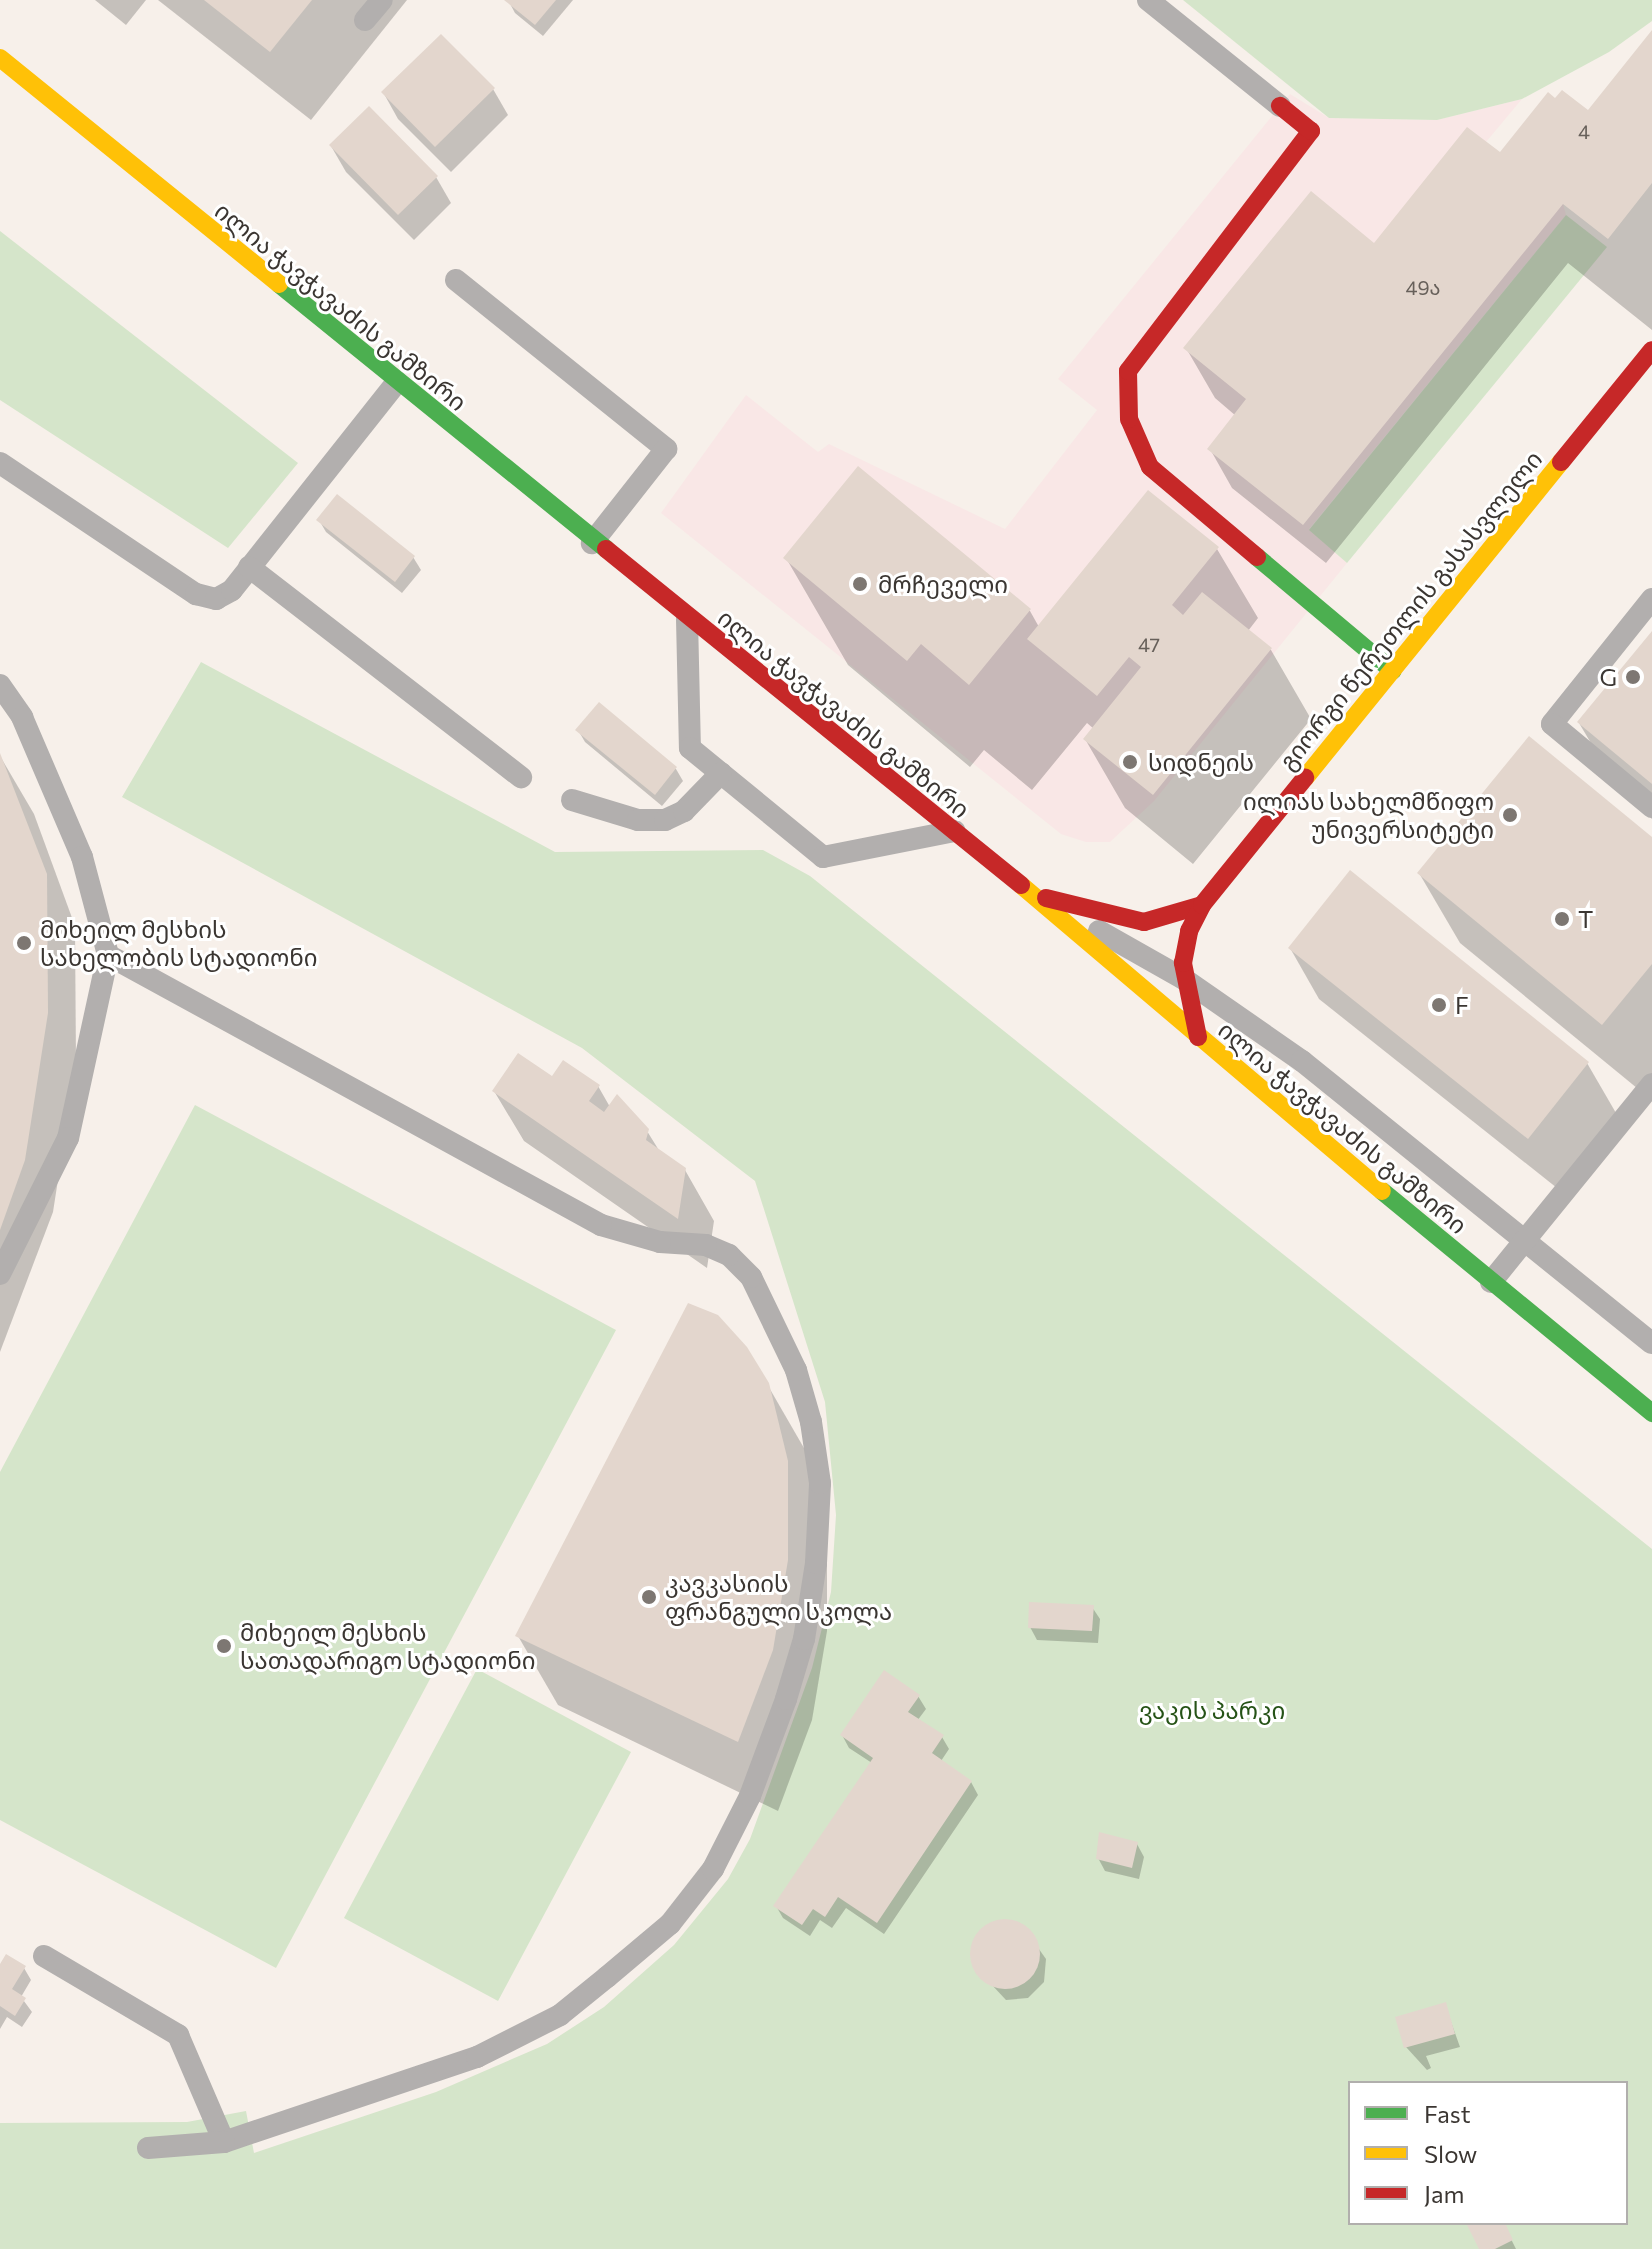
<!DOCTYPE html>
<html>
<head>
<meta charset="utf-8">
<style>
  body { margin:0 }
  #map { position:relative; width:1652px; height:2249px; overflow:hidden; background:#f7f0ea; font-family:Commissioner,"Noto Sans Georgian",sans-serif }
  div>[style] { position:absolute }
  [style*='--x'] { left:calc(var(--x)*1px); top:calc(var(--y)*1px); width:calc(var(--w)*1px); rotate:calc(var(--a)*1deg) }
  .commercial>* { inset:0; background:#f9e7e6 }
  .green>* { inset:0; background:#d5e5ca }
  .shadow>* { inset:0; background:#0003 }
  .building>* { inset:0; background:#e3d6cd }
  .round { border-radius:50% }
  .lane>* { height:22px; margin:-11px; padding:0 11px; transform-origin:11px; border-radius:11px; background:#b2afae }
  .fast>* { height:18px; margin:-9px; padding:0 9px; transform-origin:9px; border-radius:9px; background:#4caf50 }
  .slow>* { height:18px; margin:-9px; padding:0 9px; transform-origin:9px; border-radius:9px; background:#ffc107 }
  .jam>* { height:18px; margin:-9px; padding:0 9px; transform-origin:9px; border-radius:9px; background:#c62828 }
  .dots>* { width:22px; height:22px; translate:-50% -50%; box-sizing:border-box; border:4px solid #fff; border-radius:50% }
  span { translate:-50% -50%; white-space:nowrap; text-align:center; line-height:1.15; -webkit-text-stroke:6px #fff; paint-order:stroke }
  .number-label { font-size:20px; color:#67605a }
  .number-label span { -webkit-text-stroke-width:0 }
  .street-label { font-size:24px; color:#3b3632 }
  .poi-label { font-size:24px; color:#3b3632 }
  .left { translate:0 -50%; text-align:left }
  .right { translate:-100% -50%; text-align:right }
  .park-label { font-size:24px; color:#265317 }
  .legend { position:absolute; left:1348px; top:2081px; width:280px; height:144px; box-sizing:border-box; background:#fff; border:2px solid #b1afad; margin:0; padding:10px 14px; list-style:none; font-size:24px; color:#3b3632 }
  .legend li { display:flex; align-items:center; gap:16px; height:40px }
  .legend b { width:40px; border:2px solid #b1afad }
</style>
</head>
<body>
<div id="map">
  <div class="commercial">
    <i style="clip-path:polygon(1290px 94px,1329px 118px,1437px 120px,1522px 99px,1486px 142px,1563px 204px,1566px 215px,1309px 529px,1347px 563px,1154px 801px,1110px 842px,1086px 842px,1061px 834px,661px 513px,746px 395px,818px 452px,829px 444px,1005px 529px,1097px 410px,1058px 379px)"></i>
  </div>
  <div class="green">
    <i style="clip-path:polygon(1183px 0,1652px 0,1652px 21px,1609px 52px,1522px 99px,1437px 120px,1329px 118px)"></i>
    <i style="clip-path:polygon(1566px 215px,1607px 247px,1347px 563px,1309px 530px)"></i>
    <i style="clip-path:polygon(0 231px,298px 463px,228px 548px,0 400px)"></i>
    <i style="clip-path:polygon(evenodd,201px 662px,555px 852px,763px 850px,810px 876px,1652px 1549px,1652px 2249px,0 2249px,0 2123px,187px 2122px,246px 2111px,254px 2153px,436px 2092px,547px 2044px,604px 2007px,674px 1945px,728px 1879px,750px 1839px,812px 1668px,831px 1592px,836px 1515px,825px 1402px,755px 1181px,582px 1048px,122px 797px,201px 662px,1350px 2083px,1626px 2083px,1626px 2223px,1350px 2223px,1350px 2083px)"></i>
    <i style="clip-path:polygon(195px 1105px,616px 1330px,276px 1968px,0 1820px,0 1472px)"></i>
    <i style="clip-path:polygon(477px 1669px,631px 1752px,498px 2001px,344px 1918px)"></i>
  </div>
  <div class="shadow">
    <i style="clip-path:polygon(95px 0,146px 0,126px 25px)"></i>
    <i style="clip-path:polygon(158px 0,407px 0,311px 120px)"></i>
    <i style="clip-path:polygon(508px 0,573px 0,543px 36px,515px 13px)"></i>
    <i style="clip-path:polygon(1652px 33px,1652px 330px,1568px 263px,1326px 563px,1232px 488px,1210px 449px,1236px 416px,1215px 398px,1186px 348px,1382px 252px,1507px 161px,1555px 100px,1588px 113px)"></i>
    <i style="clip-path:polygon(493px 89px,508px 115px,451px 172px,398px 119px,383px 92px)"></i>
    <i style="clip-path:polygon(331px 146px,436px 177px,451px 203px,414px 240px,346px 172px)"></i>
    <i style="clip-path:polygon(859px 469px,1030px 611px,1039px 627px,1217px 549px,1258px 618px,1248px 631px,1271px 650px,1311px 719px,1193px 864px,1125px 808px,1085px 739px,1094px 729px,1087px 723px,1032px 790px,984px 750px,970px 767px,848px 665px,786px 558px)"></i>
    <i style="clip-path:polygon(319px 520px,413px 557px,421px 570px,402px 593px,326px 532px)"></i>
    <i style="clip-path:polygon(1652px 634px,1652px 819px,1620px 792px,1579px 723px)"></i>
    <i style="clip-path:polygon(599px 705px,676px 769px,683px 781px,662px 806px,585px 742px,578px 730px)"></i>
    <i style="clip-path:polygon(0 756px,34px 814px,75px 926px,76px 1064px,53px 1212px,0 1352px)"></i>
    <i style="clip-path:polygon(1652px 839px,1652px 1082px,1643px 1093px,1460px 943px,1419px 873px)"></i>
    <i style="clip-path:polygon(1290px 948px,1587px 1063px,1616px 1113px,1557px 1188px,1319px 999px)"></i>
    <i style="clip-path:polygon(553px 1079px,598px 1086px,610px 1107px,647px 1131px,660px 1152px,685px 1170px,714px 1221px,707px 1268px,524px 1141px,494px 1091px)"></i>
    <i style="clip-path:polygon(767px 1384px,808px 1455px,827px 1532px,827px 1631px,812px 1720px,778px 1811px,558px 1705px,518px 1636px)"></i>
    <i style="clip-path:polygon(1092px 1607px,1100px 1619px,1098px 1643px,1037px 1640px,1030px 1627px)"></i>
    <i style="clip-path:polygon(918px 1696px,926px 1709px,917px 1721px,942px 1737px,949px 1749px,941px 1761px,971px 1782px,978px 1795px,884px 1934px,846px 1908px,832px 1928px,820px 1920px,810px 1936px,783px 1918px,776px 1906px,872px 1763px,849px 1748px,842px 1735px)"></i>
    <i style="clip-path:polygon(1137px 1844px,1144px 1857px,1139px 1879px,1105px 1871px,1098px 1858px)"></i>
    <i style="clip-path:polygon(993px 1923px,1024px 1928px,1046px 1959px,1044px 1982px,1028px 1998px,1006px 2000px,975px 1967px,978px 1936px)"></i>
    <i style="clip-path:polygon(0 1968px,24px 1968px,31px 1980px,21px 1997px,32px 2012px,22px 2027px,7px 2017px,0 2029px)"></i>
    <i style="clip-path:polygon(1445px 2005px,1460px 2047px,1426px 2056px,1431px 2068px,1427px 2070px,1406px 2047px)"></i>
    <i style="clip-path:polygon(1476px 2223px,1503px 2223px,1516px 2249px,1481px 2249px,1470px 2226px)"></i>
  </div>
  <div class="building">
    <i style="clip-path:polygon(204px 0,312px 0,270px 52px)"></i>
    <i style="clip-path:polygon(504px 0,556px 0,535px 25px)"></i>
    <i style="clip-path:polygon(1652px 30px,1652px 183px,1608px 239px,1563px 204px,1303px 525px,1207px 449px,1246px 399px,1183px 348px,1311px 191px,1374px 243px,1467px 127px,1500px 152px,1548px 92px,1555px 98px,1562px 90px,1588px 110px)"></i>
    <i style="clip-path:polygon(441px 34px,495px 88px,435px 147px,381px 92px)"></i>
    <i style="clip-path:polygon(369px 106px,438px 176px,398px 215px,329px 145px)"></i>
    <i style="clip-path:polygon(858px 466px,1031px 609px,969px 685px,921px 644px,907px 661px,783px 558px)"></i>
    <i style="clip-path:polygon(1148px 490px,1219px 547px,1172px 605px,1183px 615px,1202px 592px,1272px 648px,1153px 795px,1083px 739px,1141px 667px,1129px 657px,1097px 696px,1027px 639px)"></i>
    <i style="clip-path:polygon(337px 494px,415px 556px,395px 582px,316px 520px)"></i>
    <i style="clip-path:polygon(1652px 631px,1652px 784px,1577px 722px)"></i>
    <i style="clip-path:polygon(599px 702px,677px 767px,655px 795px,575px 730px)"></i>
    <i style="clip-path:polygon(1529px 736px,1652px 837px,1652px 964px,1602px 1025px,1417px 873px)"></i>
    <i style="clip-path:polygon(0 753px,47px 874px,48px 1013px,25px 1160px,0 1230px)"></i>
    <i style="clip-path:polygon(1350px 870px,1589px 1062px,1528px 1139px,1288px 948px)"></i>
    <i style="clip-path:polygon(518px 1053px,552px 1076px,563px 1060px,600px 1085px,589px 1101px,604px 1112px,617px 1094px,649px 1129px,646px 1140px,686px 1168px,678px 1219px,492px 1091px)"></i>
    <i style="clip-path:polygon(688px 1303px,718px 1315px,747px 1347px,769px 1383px,788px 1461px,788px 1560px,773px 1650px,738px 1742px,515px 1636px)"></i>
    <i style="clip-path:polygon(1029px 1602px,1094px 1605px,1092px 1631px,1028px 1628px)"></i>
    <i style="clip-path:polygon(884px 1670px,920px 1695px,908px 1712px,944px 1735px,932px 1753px,972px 1781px,877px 1923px,838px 1897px,825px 1917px,813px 1909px,802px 1925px,773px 1906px,873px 1758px,840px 1735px)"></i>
    <i style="clip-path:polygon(1099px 1832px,1138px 1842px,1132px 1868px,1096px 1859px)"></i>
    <i class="round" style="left:970px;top:1919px;width:70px;height:70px"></i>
    <i style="clip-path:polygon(6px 1954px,26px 1966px,12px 1989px,26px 1998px,15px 2016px,0 2006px,0 1964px)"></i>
    <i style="clip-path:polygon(1446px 2002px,1455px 2034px,1404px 2048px,1395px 2017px)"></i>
    <i style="clip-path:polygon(1505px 2223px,1513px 2240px,1495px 2249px,1479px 2249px,1467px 2225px)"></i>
  </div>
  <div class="lane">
    <i style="--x:1148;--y:0;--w:169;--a:38.8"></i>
    <i style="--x:365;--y:20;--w:26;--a:-50"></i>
    <i style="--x:456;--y:280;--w:270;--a:38.8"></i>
    <i style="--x:666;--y:449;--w:120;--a:128.2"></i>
    <i style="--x:0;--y:463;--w:236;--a:33.8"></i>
    <i style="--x:196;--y:594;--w:21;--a:14"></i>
    <i style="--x:216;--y:599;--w:18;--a:-29"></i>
    <i style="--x:232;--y:590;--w:265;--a:-51.6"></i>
    <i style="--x:249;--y:567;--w:344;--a:37.7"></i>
    <i style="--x:1652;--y:599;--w:160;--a:128.7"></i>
    <i style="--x:1552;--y:724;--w:130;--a:39.7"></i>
    <i style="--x:687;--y:619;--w:129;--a:88.7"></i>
    <i style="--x:690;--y:748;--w:172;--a:39.3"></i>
    <i style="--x:823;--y:857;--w:134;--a:-11.2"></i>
    <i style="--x:0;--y:685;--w:39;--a:55"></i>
    <i style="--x:22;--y:717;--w:152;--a:66.8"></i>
    <i style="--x:82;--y:857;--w:101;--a:75.1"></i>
    <i style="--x:108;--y:955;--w:187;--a:102.3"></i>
    <i style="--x:68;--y:1138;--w:152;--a:116.6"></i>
    <i style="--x:572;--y:800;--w:69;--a:16.9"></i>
    <i style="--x:638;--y:820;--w:27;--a:0"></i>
    <i style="--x:665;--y:820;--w:21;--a:-25"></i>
    <i style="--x:684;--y:811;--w:53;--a:-45.8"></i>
    <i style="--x:1099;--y:931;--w:98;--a:29.5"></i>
    <i style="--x:1184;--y:979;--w:144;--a:34.8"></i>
    <i style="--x:1302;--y:1061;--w:449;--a:38.9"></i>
    <i style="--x:1491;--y:1282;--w:255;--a:-50.9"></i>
    <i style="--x:44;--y:1956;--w:156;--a:30.5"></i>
    <i style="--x:178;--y:2035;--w:116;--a:66.7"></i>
    <i style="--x:224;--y:2142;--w:267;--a:-18.6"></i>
    <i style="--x:477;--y:2057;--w:93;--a:-26.8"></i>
    <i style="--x:560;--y:2015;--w:60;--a:-39"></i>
    <i style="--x:607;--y:1977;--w:82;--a:-40.1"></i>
    <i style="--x:670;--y:1924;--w:70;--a:-52"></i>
    <i style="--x:713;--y:1869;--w:82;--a:-63.1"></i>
    <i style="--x:750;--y:1796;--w:103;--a:-69.6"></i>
    <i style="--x:786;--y:1699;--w:63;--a:-73.3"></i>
    <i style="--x:804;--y:1639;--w:77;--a:-81"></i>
    <i style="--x:816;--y:1563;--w:80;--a:-87.1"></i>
    <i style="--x:820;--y:1483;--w:62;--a:-98.4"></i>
    <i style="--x:811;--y:1422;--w:54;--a:-106.1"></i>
    <i style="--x:796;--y:1370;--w:103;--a:-115.8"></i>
    <i style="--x:751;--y:1277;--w:31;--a:-135"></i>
    <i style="--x:729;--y:1255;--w:25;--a:-157"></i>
    <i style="--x:706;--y:1245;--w:46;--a:-176.3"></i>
    <i style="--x:660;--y:1242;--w:61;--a:-163.9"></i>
    <i style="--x:601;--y:1225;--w:562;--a:-151.29"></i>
    <i style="--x:148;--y:2148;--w:76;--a:-4.5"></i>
  </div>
  <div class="fast">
    <i style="--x:279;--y:284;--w:421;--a:39"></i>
    <i style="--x:1257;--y:557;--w:177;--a:40"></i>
    <i style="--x:1382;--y:1191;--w:350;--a:39.4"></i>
  </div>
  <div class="slow">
    <i style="--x:0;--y:58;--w:359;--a:39"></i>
    <i style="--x:1305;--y:778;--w:407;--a:-51"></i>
    <i style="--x:1021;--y:885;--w:473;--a:40.3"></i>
  </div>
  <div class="jam">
    <i style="--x:1561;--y:462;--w:144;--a:-50.9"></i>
    <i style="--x:606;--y:549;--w:534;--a:38.99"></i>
    <i style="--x:1257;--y:557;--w:140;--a:-139.9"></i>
    <i style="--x:1150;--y:467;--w:52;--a:-113.6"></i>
    <i style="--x:1129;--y:419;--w:48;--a:-91.2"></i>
    <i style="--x:1128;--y:371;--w:302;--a:-52.7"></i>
    <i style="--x:1311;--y:131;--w:40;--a:-141"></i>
    <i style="--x:1046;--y:898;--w:101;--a:13.8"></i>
    <i style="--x:1144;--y:922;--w:60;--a:-16.3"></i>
    <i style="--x:1198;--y:1037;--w:76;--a:-101.5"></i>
    <i style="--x:1183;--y:963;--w:33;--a:-79"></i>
    <i style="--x:1189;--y:931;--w:29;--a:-63"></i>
    <i style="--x:1202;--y:905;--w:164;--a:-51"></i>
  </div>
  <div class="dots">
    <i style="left:860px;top:584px;background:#7d7772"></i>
    <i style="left:1633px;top:677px;background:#7d7772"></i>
    <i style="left:1130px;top:762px;background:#7d7772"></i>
    <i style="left:1510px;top:815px;background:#7d7772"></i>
    <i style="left:1562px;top:919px;background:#7d7772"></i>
    <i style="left:24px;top:943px;background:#7d7772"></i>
    <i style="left:1439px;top:1005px;background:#7d7772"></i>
    <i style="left:649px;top:1597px;background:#7d7772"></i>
    <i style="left:224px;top:1646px;background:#7d7772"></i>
  </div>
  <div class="number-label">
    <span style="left:1584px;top:131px">4</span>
    <span style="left:1423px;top:287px">49ა</span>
    <span style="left:1149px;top:644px">47</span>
  </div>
  <div class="street-label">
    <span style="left:341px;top:306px;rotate:39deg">ილია ჭავჭავაძის გამზირი</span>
    <span style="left:1410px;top:610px;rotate:-51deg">გიორგი წერეთლის გასასვლელი</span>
    <span style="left:844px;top:713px;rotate:39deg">ილია ჭავჭავაძის გამზირი</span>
    <span style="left:1343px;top:1127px;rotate:40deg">ილია ჭავჭავაძის გამზირი</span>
  </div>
  <div class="poi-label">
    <span class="left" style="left:878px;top:584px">მრჩეველი</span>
    <span class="right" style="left:1617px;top:677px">G</span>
    <span class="left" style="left:1148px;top:762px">სიდნეის</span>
    <span class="right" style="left:1494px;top:815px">ილიას სახელმწიფო<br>უნივერსიტეტი</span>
    <span class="left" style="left:1578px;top:919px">T</span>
    <span class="left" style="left:40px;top:943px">მიხეილ მესხის<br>სახელობის სტადიონი</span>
    <span class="left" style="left:1455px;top:1005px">F</span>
    <span class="left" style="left:665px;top:1597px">კავკასიის<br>ფრანგული სკოლა</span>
    <span class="left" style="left:240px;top:1646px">მიხეილ მესხის<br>სათადარიგო სტადიონი</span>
  </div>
  <div class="park-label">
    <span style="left:1212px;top:1710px">ვაკის პარკი</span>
  </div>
  <ul class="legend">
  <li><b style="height:10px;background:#4caf50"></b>Fast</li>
  <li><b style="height:10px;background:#ffc107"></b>Slow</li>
  <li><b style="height:10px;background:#c62828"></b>Jam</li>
  </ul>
</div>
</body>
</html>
